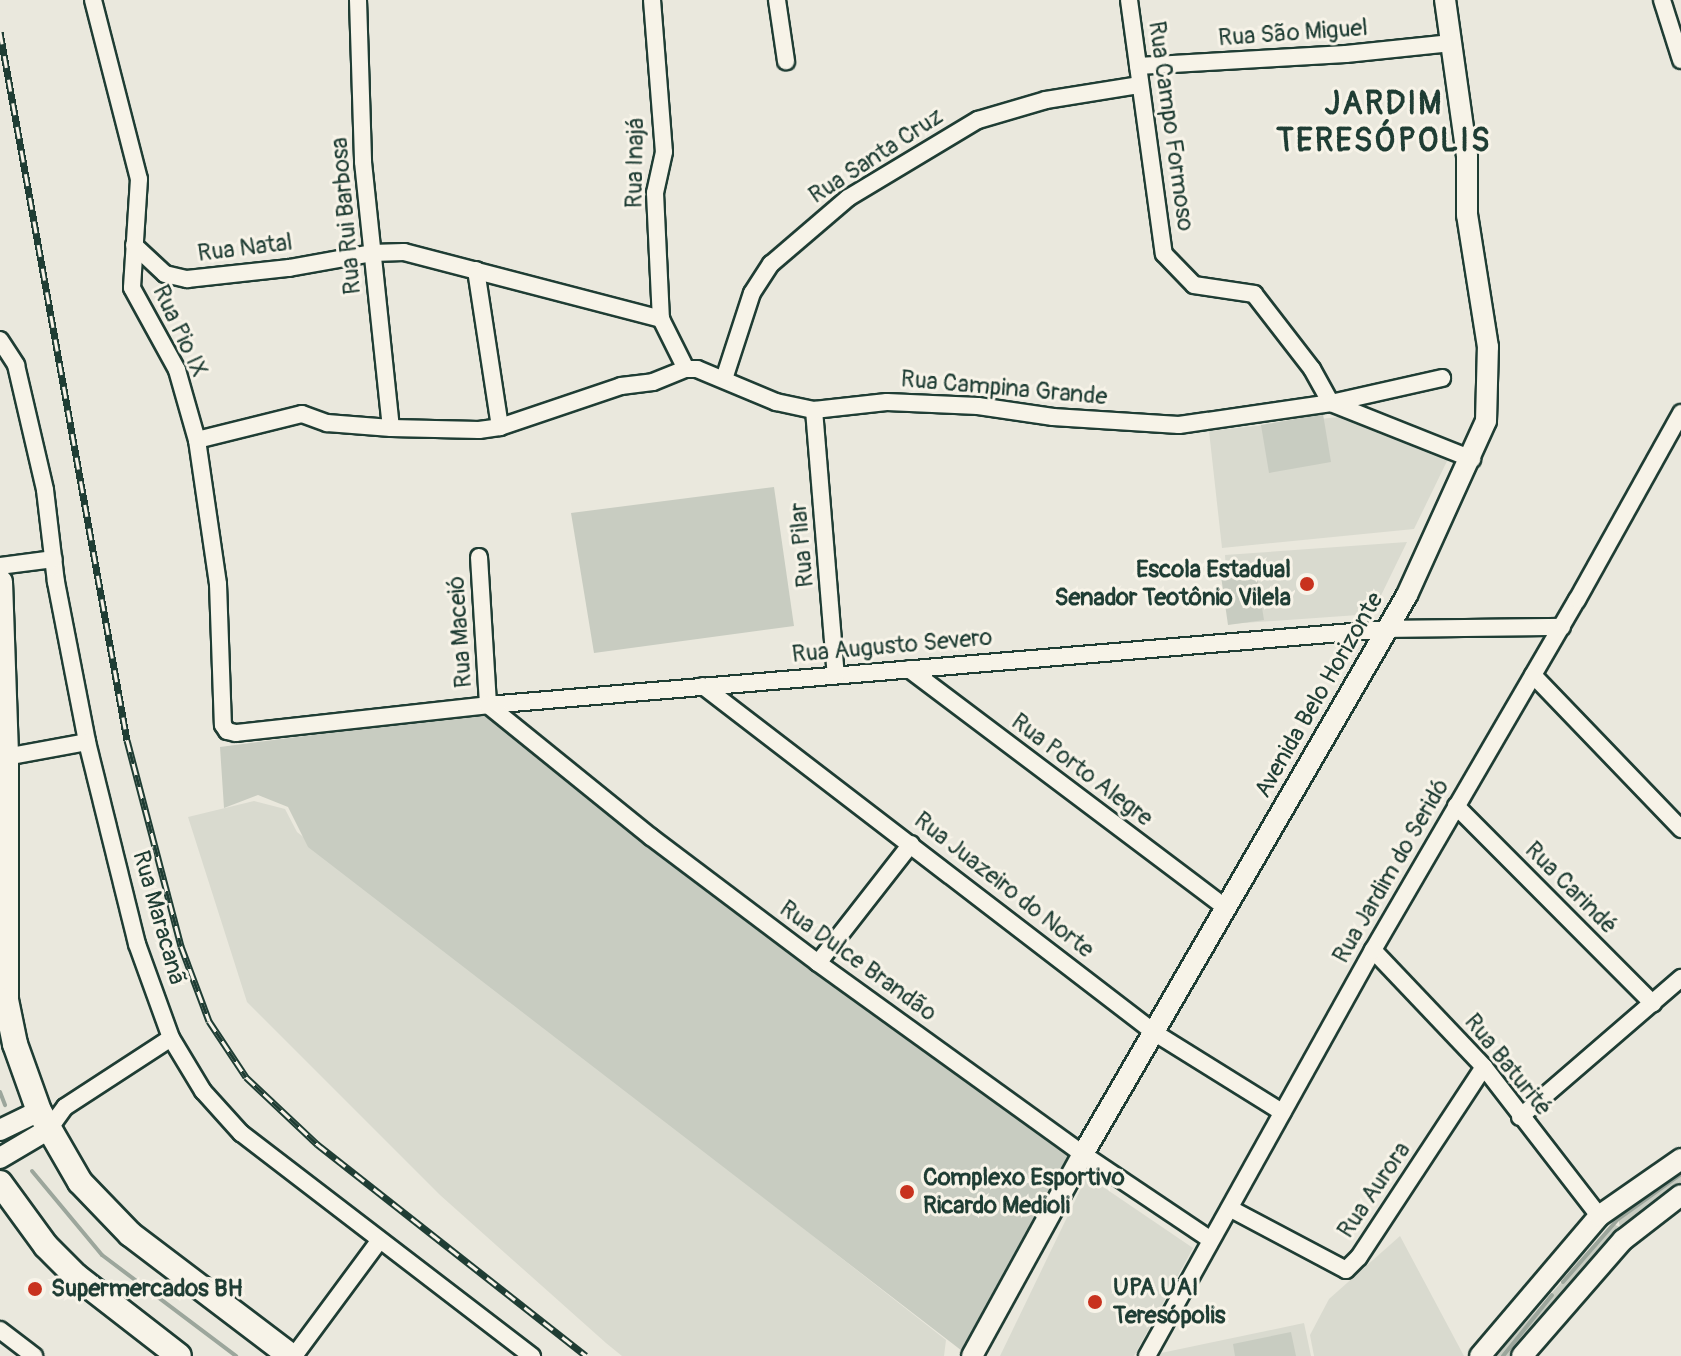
<!DOCTYPE html>
<html>
<head>
<meta charset="utf-8">
<style>
  body { margin:0 }
  #map { position:relative; width:1681px; height:1356px; overflow:hidden; background:#eae8dd; font-family:Pangolin,sans-serif }
  div>[style] { position:absolute }
  [style*='--x'] { left:calc(var(--x)*1px); top:calc(var(--y)*1px); width:calc(var(--w)*1px); rotate:calc(var(--a)*1deg) }
  .built>* { inset:0; background:#d9dacf }
  .green>* { inset:0; background:#c8ccc1 }
  .stream>* { height:4px; margin:-2px; padding:0 2px; transform-origin:2px; border-radius:2px; background:#9ca69c }
  .roads { filter:drop-shadow(2px 0 #1f3d34) drop-shadow(-2px 0 #1f3d34) drop-shadow(0 2px #1f3d34) drop-shadow(0 -2px #1f3d34) }
  .minor>* { height:16px; margin:-8px; padding:0 8px; transform-origin:8px; border-radius:8px; background:#f7f3e8 }
  .tertiary>* { height:20px; margin:-10px; padding:0 10px; transform-origin:10px; border-radius:10px; background:#f7f3e8 }
  .primary>* { height:24px; margin:-12px; padding:0 12px; transform-origin:12px; border-radius:12px; background:#f7f3e8 }
  .rail>* { height:7px; margin-top:-3.5px; transform-origin:0; background:repeating-linear-gradient(90deg,#f7f3e8 0 12px,#1f3d34 0 24px); box-sizing:border-box; border-block:2px solid #1f3d34 }
  .dots>* { width:22px; height:22px; translate:-50% -50%; box-sizing:border-box; border:4px solid #f7f3e8; border-radius:50% }
  span { translate:-50% -50%; white-space:nowrap; text-align:center; line-height:1.15; -webkit-text-stroke:6px #f7f3e8; paint-order:stroke }
  .street-label { font-size:24px; color:#1f3d34 }
  .poi-label { font-size:24px; color:#1f3d34; font-weight:700 }
  .right { translate:-100% -50%; text-align:right }
  .left { translate:0 -50%; text-align:left }
  .district-label { font-size:32px; color:#1f3d34; font-weight:700; letter-spacing:2px }
</style>
</head>
<body>
<div id="map">
  <div class="built">
    <i style="clip-path:polygon(1348px 416px,1449px 457px,1414px 529px,1222px 548px,1209px 431px)"></i>
    <i style="clip-path:polygon(1407px 542px,1372px 614px,1229px 624px,1225px 555px)"></i>
    <i style="clip-path:polygon(254px 801px,285px 809px,297px 832px,946px 1340px,944px 1356px,622px 1356px,606px 1343px,440px 1195px,247px 1002px,188px 817px)"></i>
    <i style="clip-path:polygon(1087px 1176px,1193px 1248px,1134px 1356px,1000px 1356px)"></i>
    <i style="clip-path:polygon(1400px 1236px,1464px 1356px,1314px 1356px,1310px 1335px,1329px 1299px)"></i>
    <i style="clip-path:polygon(1304px 1323px,1311px 1356px,1159px 1356px,1161px 1353px)"></i>
  </div>
  <div class="green">
    <i style="clip-path:polygon(1323px 414px,1331px 462px,1269px 473px,1261px 425px)"></i>
    <i style="clip-path:polygon(774px 487px,794px 626px,594px 653px,571px 513px)"></i>
    <i style="clip-path:polygon(1255px 564px,1264px 620px,1228px 625px,1220px 569px)"></i>
    <i style="clip-path:polygon(484px 713px,1079px 1158px,966px 1354px,308px 847px,288px 807px,258px 795px,224px 808px,220px 747px)"></i>
    <i style="clip-path:polygon(1681px 1174px,1681px 1187px,1621px 1228px,1509px 1356px,1496px 1356px,1613px 1224px,1620px 1227px,1618px 1219px)"></i>
    <i style="clip-path:polygon(1291px 1332px,1296px 1356px,1235px 1356px,1233px 1344px)"></i>
  </div>
  <div class="stream">
    <i style="--x:0;--y:1092;--w:14;--a:69"></i>
    <i style="--x:32;--y:1171;--w:109;--a:50.2"></i>
    <i style="--x:102;--y:1255;--w:168;--a:37"></i>
    <i style="--x:1563;--y:1282;--w:84;--a:-48.9"></i>
    <i style="--x:1618;--y:1219;--w:77;--a:-35.5"></i>
    <i style="--x:1503;--y:1356;--w:78;--a:-51.2"></i>
  </div>
  <div class="roads">
    <div class="minor">
      <i style="--x:93;--y:0;--w:185;--a:75.6"></i>
      <i style="--x:139;--y:179;--w:109;--a:93.7"></i>
      <i style="--x:132;--y:288;--w:94;--a:61.2"></i>
      <i style="--x:177;--y:370;--w:73;--a:74.1"></i>
      <i style="--x:197;--y:440;--w:146;--a:81.7"></i>
      <i style="--x:218;--y:584;--w:141;--a:88"></i>
      <i style="--x:223;--y:725;--w:7;--a:56"></i>
      <i style="--x:227;--y:731;--w:9;--a:13"></i>
      <i style="--x:236;--y:733;--w:254;--a:-6.3"></i>
      <i style="--x:488;--y:705;--w:903;--a:-4.83"></i>
      <i style="--x:1388;--y:629;--w:174;--a:-0.7"></i>
      <i style="--x:358;--y:0;--w:162;--a:88.2"></i>
      <i style="--x:363;--y:162;--w:267;--a:84"></i>
      <i style="--x:652;--y:0;--w:152;--a:85.5"></i>
      <i style="--x:664;--y:152;--w:42;--a:102.4"></i>
      <i style="--x:655;--y:193;--w:126;--a:87.3"></i>
      <i style="--x:661;--y:319;--w:56;--a:63.4"></i>
      <i style="--x:777;--y:0;--w:62;--a:81.6"></i>
      <i style="--x:1129;--y:0;--w:256;--a:82.2"></i>
      <i style="--x:1164;--y:254;--w:43;--a:45.9"></i>
      <i style="--x:1194;--y:285;--w:61;--a:8.5"></i>
      <i style="--x:1254;--y:294;--w:95;--a:52.3"></i>
      <i style="--x:1312;--y:369;--w:39;--a:61"></i>
      <i style="--x:1331;--y:403;--w:152;--a:21.7"></i>
      <i style="--x:1662;--y:0;--w:63;--a:72.4"></i>
      <i style="--x:1138;--y:66;--w:208;--a:-3.3"></i>
      <i style="--x:1346;--y:54;--w:106;--a:-6"></i>
      <i style="--x:134;--y:245;--w:42;--a:43.1"></i>
      <i style="--x:165;--y:274;--w:23;--a:13"></i>
      <i style="--x:187;--y:279;--w:103;--a:-6.2"></i>
      <i style="--x:289;--y:268;--w:84;--a:-10.2"></i>
      <i style="--x:372;--y:253;--w:32;--a:-2"></i>
      <i style="--x:404;--y:252;--w:266;--a:14.6"></i>
      <i style="--x:476;--y:270;--w:159;--a:81.3"></i>
      <i style="--x:0;--y:340;--w:30;--a:57"></i>
      <i style="--x:16;--y:365;--w:128;--a:76.9"></i>
      <i style="--x:45;--y:490;--w:93;--a:83.2"></i>
      <i style="--x:56;--y:582;--w:163;--a:79"></i>
      <i style="--x:87;--y:742;--w:208;--a:76.1"></i>
      <i style="--x:137;--y:944;--w:100;--a:70.1"></i>
      <i style="--x:171;--y:1038;--w:62;--a:58.9"></i>
      <i style="--x:203;--y:1091;--w:57;--a:47.9"></i>
      <i style="--x:241;--y:1133;--w:367;--a:37.5"></i>
      <i style="--x:724;--y:379;--w:90;--a:-72"></i>
      <i style="--x:752;--y:293;--w:35;--a:-57"></i>
      <i style="--x:771;--y:264;--w:101;--a:-40.6"></i>
      <i style="--x:848;--y:198;--w:152;--a:-31"></i>
      <i style="--x:978;--y:120;--w:71;--a:-16.4"></i>
      <i style="--x:1046;--y:100;--w:95;--a:-9.1"></i>
      <i style="--x:814;--y:410;--w:266;--a:85.3"></i>
      <i style="--x:197;--y:440;--w:108;--a:-13.9"></i>
      <i style="--x:302;--y:414;--w:27;--a:20"></i>
      <i style="--x:327;--y:423;--w:64;--a:4.5"></i>
      <i style="--x:391;--y:428;--w:88;--a:1.3"></i>
      <i style="--x:479;--y:430;--w:21;--a:-8"></i>
      <i style="--x:500;--y:427;--w:128;--a:-18.7"></i>
      <i style="--x:621;--y:386;--w:32;--a:-7"></i>
      <i style="--x:653;--y:382;--w:35;--a:-22"></i>
      <i style="--x:686;--y:369;--w:11;--a:0"></i>
      <i style="--x:697;--y:369;--w:86;--a:22.7"></i>
      <i style="--x:776;--y:402;--w:39;--a:12"></i>
      <i style="--x:814;--y:410;--w:73;--a:-6.3"></i>
      <i style="--x:887;--y:402;--w:91;--a:2.5"></i>
      <i style="--x:978;--y:406;--w:76;--a:8.3"></i>
      <i style="--x:1053;--y:417;--w:126;--a:3.6"></i>
      <i style="--x:1179;--y:425;--w:154;--a:-8.2"></i>
      <i style="--x:1331;--y:403;--w:114;--a:-12.7"></i>
      <i style="--x:479;--y:557;--w:148;--a:86.5"></i>
      <i style="--x:488;--y:705;--w:210;--a:39"></i>
      <i style="--x:651;--y:837;--w:209;--a:37"></i>
      <i style="--x:818;--y:963;--w:327;--a:35.8"></i>
      <i style="--x:1083;--y:1154;--w:154;--a:33.9"></i>
      <i style="--x:0;--y:566;--w:54;--a:-7.4"></i>
      <i style="--x:909;--y:669;--w:398;--a:37"></i>
      <i style="--x:1533;--y:675;--w:214;--a:46.1"></i>
      <i style="--x:703;--y:686;--w:570;--a:37.51"></i>
      <i style="--x:1155;--y:1033;--w:150;--a:31.9"></i>
      <i style="--x:6;--y:757;--w:82;--a:-10.5"></i>
      <i style="--x:1456;--y:806;--w:279;--a:45.1"></i>
      <i style="--x:1373;--y:950;--w:161;--a:46.5"></i>
      <i style="--x:1484;--y:1067;--w:188;--a:52.3"></i>
      <i style="--x:818;--y:963;--w:151;--a:-52"></i>
      <i style="--x:1520;--y:1117;--w:213;--a:-40.8"></i>
      <i style="--x:49;--y:1129;--w:27;--a:-54"></i>
      <i style="--x:65;--y:1107;--w:126;--a:-33.1"></i>
      <i style="--x:1231;--y:1209;--w:130;--a:27.9"></i>
      <i style="--x:1346;--y:1270;--w:18;--a:-45"></i>
      <i style="--x:1359;--y:1257;--w:227;--a:-56.7"></i>
      <i style="--x:0;--y:1330;--w:43;--a:37.4"></i>
      <i style="--x:294;--y:1356;--w:143;--a:-53.5"></i>
      <i style="--x:1147;--y:1356;--w:465;--a:-60.9"></i>
      <i style="--x:1373;--y:950;--w:405;--a:-59.8"></i>
      <i style="--x:1577;--y:600;--w:214;--a:-60.9"></i>
    </div>
    <div class="tertiary">
      <i style="--x:0;--y:1130;--w:43;--a:-26"></i>
      <i style="--x:0;--y:1158;--w:57;--a:-30.6"></i>
      <i style="--x:972;--y:1356;--w:230;--a:-61.2"></i>
      <i style="--x:1083;--y:1154;--w:646;--a:-59.9"></i>
      <i style="--x:1407;--y:595;--w:191;--a:-65.6"></i>
      <i style="--x:1486;--y:421;--w:74;--a:-88.5"></i>
      <i style="--x:1488;--y:347;--w:134;--a:-99"></i>
      <i style="--x:1467;--y:215;--w:59;--a:-90"></i>
      <i style="--x:1467;--y:156;--w:158;--a:-98"></i>
      <i style="--x:1480;--y:1356;--w:184;--a:-49.6"></i>
      <i style="--x:1599;--y:1216;--w:100;--a:-34.8"></i>
      <i style="--x:1522;--y:1356;--w:154;--a:-49"></i>
      <i style="--x:1623;--y:1240;--w:73;--a:-37.8"></i>
    </div>
    <div class="primary">
      <i style="--x:0;--y:582;--w:175;--a:88"></i>
      <i style="--x:6;--y:757;--w:243;--a:90"></i>
      <i style="--x:6;--y:1000;--w:45;--a:78.4"></i>
      <i style="--x:15;--y:1044;--w:71;--a:70.3"></i>
      <i style="--x:39;--y:1111;--w:82;--a:60"></i>
      <i style="--x:80;--y:1182;--w:72;--a:46.1"></i>
      <i style="--x:130;--y:1234;--w:202;--a:37.2"></i>
      <i style="--x:0;--y:1183;--w:78;--a:53.9"></i>
      <i style="--x:46;--y:1246;--w:42;--a:45"></i>
      <i style="--x:76;--y:1276;--w:130;--a:37.8"></i>
    </div>
  </div>
  <div class="rail">
    <i style="--x:0;--y:32;--w:719;--a:79.83"></i>
    <i style="--x:127;--y:740;--w:213;--a:75.3"></i>
    <i style="--x:181;--y:946;--w:80;--a:69.5"></i>
    <i style="--x:209;--y:1021;--w:67;--a:56.5"></i>
    <i style="--x:246;--y:1077;--w:98;--a:43.3"></i>
    <i style="--x:317;--y:1144;--w:342;--a:38.2"></i>
  </div>
  <div class="dots">
    <i style="left:1307px;top:584px;background:#c8321e"></i>
    <i style="left:907px;top:1192px;background:#c8321e"></i>
    <i style="left:35px;top:1289px;background:#c8321e"></i>
    <i style="left:1095px;top:1302px;background:#c8321e"></i>
  </div>
  <div class="street-label">
    <span style="left:1293px;top:33px;rotate:-4deg">Rua São Miguel</span>
    <span style="left:1171px;top:126px;rotate:82deg">Rua Campo Formoso</span>
    <span style="left:876px;top:156px;rotate:-33deg">Rua Santa Cruz</span>
    <span style="left:635px;top:163px;rotate:-89deg">Rua Inajá</span>
    <span style="left:346px;top:216px;rotate:-95deg">Rua Rui Barbosa</span>
    <span style="left:245px;top:248px;rotate:-7deg">Rua Natal</span>
    <span style="left:180px;top:331px;rotate:65deg">Rua Pio IX</span>
    <span style="left:1004px;top:388px;rotate:5deg">Rua Campina Grande</span>
    <span style="left:802px;top:545px;rotate:-95deg">Rua Pilar</span>
    <span style="left:460px;top:632px;rotate:-94deg">Rua Maceió</span>
    <span style="left:892px;top:646px;rotate:-5deg">Rua Augusto Severo</span>
    <span style="left:1319px;top:695px;rotate:-60deg">Avenida Belo Horizonte</span>
    <span style="left:1082px;top:770px;rotate:37deg">Rua Porto Alegre</span>
    <span style="left:1391px;top:871px;rotate:-60deg">Rua Jardim do Seridó</span>
    <span style="left:1004px;top:885px;rotate:38deg">Rua Juazeiro do Norte</span>
    <span style="left:1571px;top:888px;rotate:45deg">Rua Carindé</span>
    <span style="left:159px;top:918px;rotate:74deg">Rua Maracanã</span>
    <span style="left:858px;top:961px;rotate:36deg">Rua Dulce Brandão</span>
    <span style="left:1508px;top:1065px;rotate:51deg">Rua Baturité</span>
    <span style="left:1374px;top:1190px;rotate:-56deg">Rua Aurora</span>
  </div>
  <div class="poi-label">
    <span class="right" style="left:1291px;top:584px">Escola Estadual<br>Senador Teotônio Vilela</span>
    <span class="left" style="left:923px;top:1192px">Complexo Esportivo<br>Ricardo Medioli</span>
    <span class="left" style="left:1113px;top:1302px">UPA UAI<br>Teresópolis</span>
    <span class="left" style="left:51px;top:1289px">Supermercados BH</span>
  </div>
  <div class="district-label">
    <span style="left:1384px;top:123px">JARDIM<br>TERESÓPOLIS</span>
  </div>
</div>
</body>
</html>
